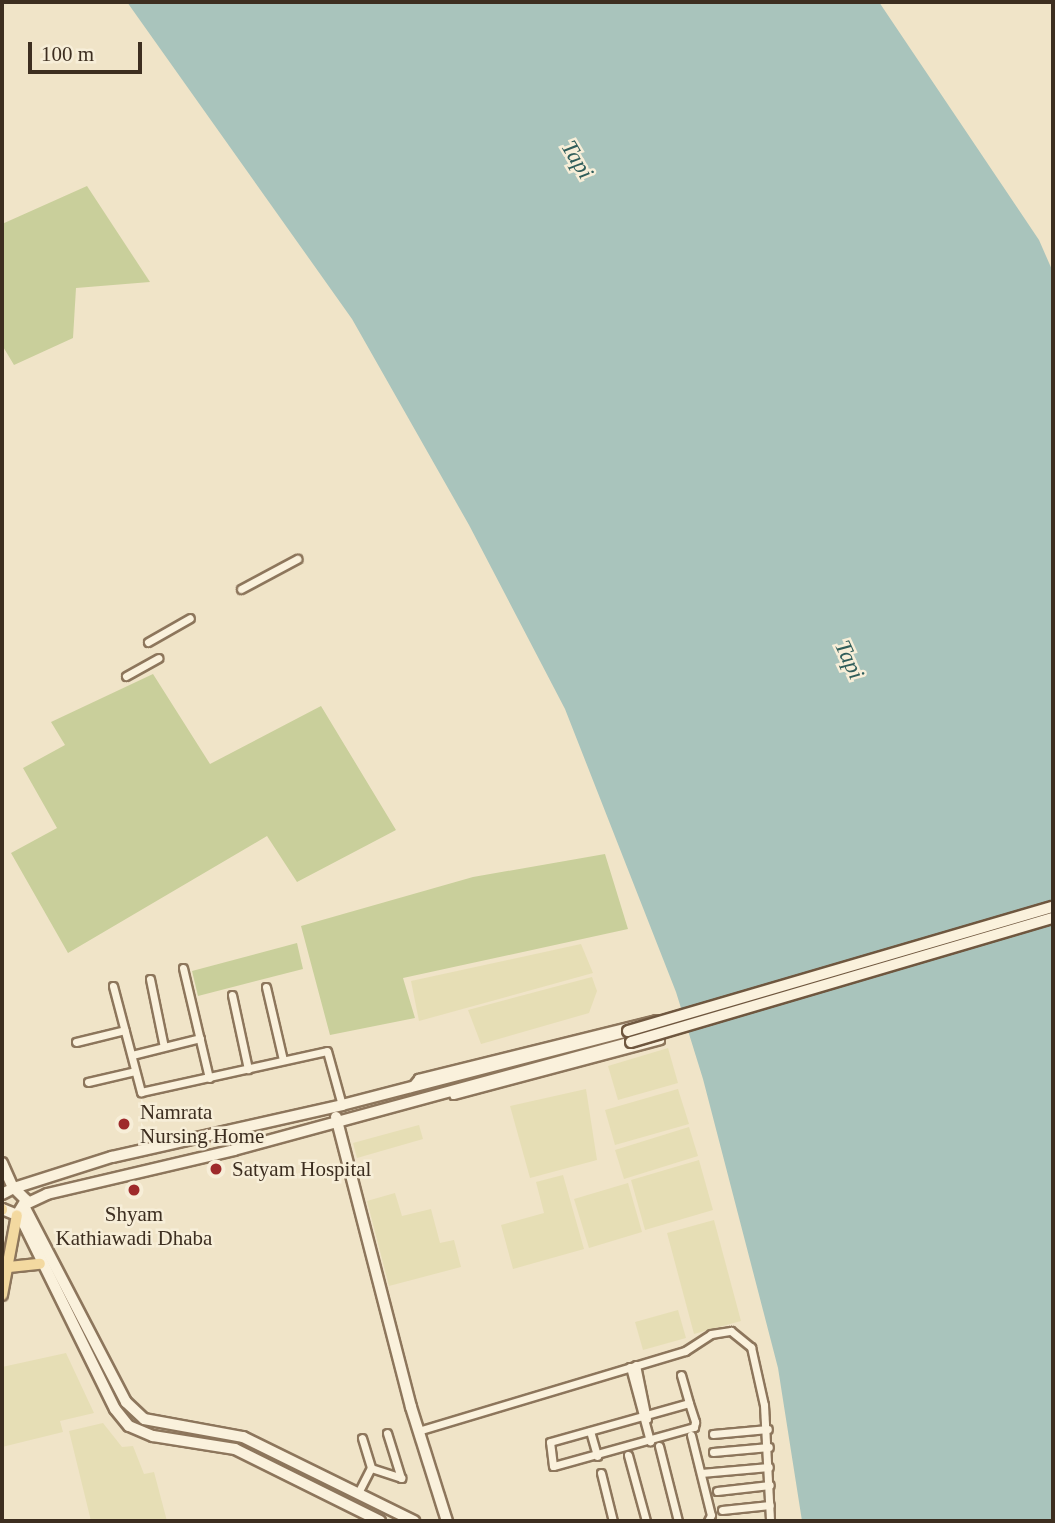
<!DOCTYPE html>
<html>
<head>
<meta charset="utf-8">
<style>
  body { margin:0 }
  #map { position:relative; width:1055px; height:1523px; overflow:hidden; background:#f0e4c8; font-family:Georgia,serif }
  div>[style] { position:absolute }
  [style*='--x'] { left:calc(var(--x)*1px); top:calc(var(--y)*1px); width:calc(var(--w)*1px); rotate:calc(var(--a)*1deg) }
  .farmland>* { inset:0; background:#e6deb5 }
  .green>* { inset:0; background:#c9cf9b }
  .water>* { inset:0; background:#a9c4bc }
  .roads { filter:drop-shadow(2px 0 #8d765c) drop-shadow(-2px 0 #8d765c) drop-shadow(0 2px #8d765c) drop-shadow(0 -2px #8d765c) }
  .street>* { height:7px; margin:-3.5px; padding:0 3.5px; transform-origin:3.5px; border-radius:3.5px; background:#faf1dc }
  .secondary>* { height:10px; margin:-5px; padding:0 5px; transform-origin:5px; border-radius:5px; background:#faf1dc }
  .primary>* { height:10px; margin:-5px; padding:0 5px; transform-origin:5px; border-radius:5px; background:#f3d9a0 }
  .bridges { filter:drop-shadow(2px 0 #6f573f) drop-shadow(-2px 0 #6f573f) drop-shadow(0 2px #6f573f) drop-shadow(0 -2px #6f573f) }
  .secondary-bridge>* { height:10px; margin:-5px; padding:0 5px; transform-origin:5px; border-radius:5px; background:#faf1dc }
  .dots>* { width:19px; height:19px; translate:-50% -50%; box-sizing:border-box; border:4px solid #f7eed8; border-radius:50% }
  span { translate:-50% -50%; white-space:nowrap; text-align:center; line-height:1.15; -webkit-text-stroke:5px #f7eed8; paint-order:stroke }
  .poi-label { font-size:21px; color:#3d2e20 }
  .left { translate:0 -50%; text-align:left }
  .water-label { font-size:23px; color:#2f5d5a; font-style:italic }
  .frame { position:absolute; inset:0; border:4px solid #3d2e20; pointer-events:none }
  .scale { position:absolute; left:28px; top:42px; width:114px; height:32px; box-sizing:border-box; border:4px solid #3d2e20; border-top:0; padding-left:9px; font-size:21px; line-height:24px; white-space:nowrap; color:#3d2e20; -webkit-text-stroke:5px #f7eed8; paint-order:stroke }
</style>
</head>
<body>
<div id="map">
  <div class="farmland">
    <i style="clip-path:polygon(581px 944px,593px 973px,419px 1021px,411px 981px)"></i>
    <i style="clip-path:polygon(592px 977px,597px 991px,589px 1013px,481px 1044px,468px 1010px)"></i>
    <i style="clip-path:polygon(668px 1048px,678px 1083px,618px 1100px,608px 1066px)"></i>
    <i style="clip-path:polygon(586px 1089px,597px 1160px,530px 1178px,510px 1106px)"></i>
    <i style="clip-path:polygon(678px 1089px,689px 1124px,615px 1145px,605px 1110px)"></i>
    <i style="clip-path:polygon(419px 1125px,423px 1139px,357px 1158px,353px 1143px)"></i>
    <i style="clip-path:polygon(689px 1127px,698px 1156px,624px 1179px,615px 1150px)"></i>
    <i style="clip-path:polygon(699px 1160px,713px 1210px,645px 1230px,631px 1180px)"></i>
    <i style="clip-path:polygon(563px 1175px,584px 1249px,513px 1269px,501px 1225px,544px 1213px,536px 1182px)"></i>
    <i style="clip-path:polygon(628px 1183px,642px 1232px,589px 1248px,574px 1199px)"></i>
    <i style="clip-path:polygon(395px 1193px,402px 1216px,431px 1209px,440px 1243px,454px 1240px,461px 1267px,389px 1286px,367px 1201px)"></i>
    <i style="clip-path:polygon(714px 1220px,741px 1321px,694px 1334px,667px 1233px)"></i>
    <i style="clip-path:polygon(678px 1310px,686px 1338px,643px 1350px,635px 1322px)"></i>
    <i style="clip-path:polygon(66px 1353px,94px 1413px,60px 1421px,63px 1432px,2px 1447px,2px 1367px)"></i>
    <i style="clip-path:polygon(103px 1423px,122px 1447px,133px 1446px,144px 1474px,154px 1472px,167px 1521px,91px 1521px,69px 1431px)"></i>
  </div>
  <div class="green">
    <i style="clip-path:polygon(87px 186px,150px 282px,76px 288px,73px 338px,14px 365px,2px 345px,2px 224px)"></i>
    <i style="clip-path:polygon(153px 674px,210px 764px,321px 706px,396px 830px,297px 882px,267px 836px,68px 953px,11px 853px,57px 828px,23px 768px,65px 745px,51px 722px)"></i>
    <i style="clip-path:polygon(605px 854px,628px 929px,403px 978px,415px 1018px,330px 1035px,301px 926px,473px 877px)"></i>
    <i style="clip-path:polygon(297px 943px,303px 969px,198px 996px,192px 971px)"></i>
  </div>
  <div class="water">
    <i style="clip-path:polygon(127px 2px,879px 2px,1039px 240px,1053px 272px,1053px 1521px,802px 1521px,778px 1368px,703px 1079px,676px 992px,565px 709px,469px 525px,352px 319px)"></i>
  </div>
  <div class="roads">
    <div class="street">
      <i style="--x:241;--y:589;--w:64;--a:-28.2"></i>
      <i style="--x:148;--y:642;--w:48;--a:-29.7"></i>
      <i style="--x:126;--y:676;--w:37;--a:-29"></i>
      <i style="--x:183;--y:968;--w:113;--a:76.7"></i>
      <i style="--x:150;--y:979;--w:69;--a:78.4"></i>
      <i style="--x:113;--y:986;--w:110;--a:75.2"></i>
      <i style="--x:141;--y:1092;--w:190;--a:-12.4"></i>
      <i style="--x:327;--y:1051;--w:56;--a:74.5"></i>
      <i style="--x:266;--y:987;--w:75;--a:76.9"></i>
      <i style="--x:232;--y:995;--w:76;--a:77.8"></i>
      <i style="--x:76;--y:1042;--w:50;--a:-13.8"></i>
      <i style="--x:132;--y:1055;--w:70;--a:-14"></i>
      <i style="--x:88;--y:1082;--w:48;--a:-13.2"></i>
      <i style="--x:410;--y:1088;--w:13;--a:-51"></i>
      <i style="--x:418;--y:1078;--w:245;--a:-13.9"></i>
      <i style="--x:656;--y:1019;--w:21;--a:79"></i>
      <i style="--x:660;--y:1040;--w:214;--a:165.1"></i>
      <i style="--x:636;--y:1365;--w:55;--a:78.5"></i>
      <i style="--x:630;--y:1367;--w:77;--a:74.9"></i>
      <i style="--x:681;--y:1375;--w:29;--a:74"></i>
      <i style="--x:689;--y:1403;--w:20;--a:72"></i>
      <i style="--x:695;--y:1422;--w:5;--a:101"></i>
      <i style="--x:694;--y:1427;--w:146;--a:164.5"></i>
      <i style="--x:553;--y:1466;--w:24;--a:-97"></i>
      <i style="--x:550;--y:1442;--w:144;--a:-15.7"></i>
      <i style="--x:418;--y:1431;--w:279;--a:-16.7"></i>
      <i style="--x:685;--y:1351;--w:31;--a:-33"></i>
      <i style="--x:711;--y:1334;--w:20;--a:-9"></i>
      <i style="--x:731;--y:1331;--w:26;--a:39"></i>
      <i style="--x:751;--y:1347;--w:59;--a:77.4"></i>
      <i style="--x:764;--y:1405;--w:116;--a:87"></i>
      <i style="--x:590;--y:1431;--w:26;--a:74"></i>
      <i style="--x:713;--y:1434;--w:55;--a:-5.2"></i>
      <i style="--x:691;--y:1435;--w:82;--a:76"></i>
      <i style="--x:711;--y:1515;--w:7;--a:117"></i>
      <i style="--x:362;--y:1438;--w:31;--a:73"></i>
      <i style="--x:659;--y:1446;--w:77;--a:75.8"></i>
      <i style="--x:713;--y:1452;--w:56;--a:-5.1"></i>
      <i style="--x:628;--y:1455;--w:68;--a:74.7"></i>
      <i style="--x:601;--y:1473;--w:49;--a:76"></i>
      <i style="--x:701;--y:1473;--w:68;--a:-5"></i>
      <i style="--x:717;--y:1491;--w:53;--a:-6.5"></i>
      <i style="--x:358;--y:1493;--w:28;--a:-63"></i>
      <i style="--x:371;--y:1468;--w:32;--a:18"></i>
      <i style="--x:401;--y:1478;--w:47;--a:-107.3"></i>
      <i style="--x:722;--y:1510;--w:48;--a:-5.9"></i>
    </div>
    <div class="secondary">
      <i style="--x:336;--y:1117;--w:300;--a:75.5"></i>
      <i style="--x:411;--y:1407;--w:120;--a:72.5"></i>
      <i style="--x:2;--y:1163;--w:27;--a:66"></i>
      <i style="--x:14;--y:1188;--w:103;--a:-17.6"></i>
      <i style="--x:112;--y:1157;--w:236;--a:-12.7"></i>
      <i style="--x:342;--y:1105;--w:295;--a:-14.5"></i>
      <i style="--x:2;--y:1194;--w:13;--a:-27"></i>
      <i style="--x:14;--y:1188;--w:17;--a:45"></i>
      <i style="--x:26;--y:1200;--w:17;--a:121"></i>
      <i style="--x:17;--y:1215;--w:16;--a:-158"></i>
      <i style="--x:26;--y:1204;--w:23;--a:-25"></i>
      <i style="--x:47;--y:1194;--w:192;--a:-13.2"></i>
      <i style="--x:234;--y:1150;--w:411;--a:-15.2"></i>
      <i style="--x:25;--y:1208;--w:219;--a:62.5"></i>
      <i style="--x:126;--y:1402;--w:25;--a:43"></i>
      <i style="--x:144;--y:1419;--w:101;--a:10.3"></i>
      <i style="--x:243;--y:1437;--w:191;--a:26.2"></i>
      <i style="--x:19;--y:1214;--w:217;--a:63.8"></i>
      <i style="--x:115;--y:1409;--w:22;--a:51"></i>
      <i style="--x:129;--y:1426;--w:26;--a:23"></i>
      <i style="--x:153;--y:1436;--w:83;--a:9"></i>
      <i style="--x:235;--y:1449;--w:162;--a:26.4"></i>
    </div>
    <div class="primary">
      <i style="--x:2;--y:1210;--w:1;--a:-90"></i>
      <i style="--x:9;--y:1267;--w:31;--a:-6"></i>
      <i style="--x:2;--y:1295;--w:81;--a:-79.4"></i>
    </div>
  </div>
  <div class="bridges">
    <div class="secondary-bridge">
      <i style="--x:628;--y:1031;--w:443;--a:-16.3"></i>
      <i style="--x:631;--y:1042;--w:440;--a:-16.4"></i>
    </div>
  </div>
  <div class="dots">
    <i style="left:124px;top:1124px;background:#9e2a2b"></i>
    <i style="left:216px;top:1169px;background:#9e2a2b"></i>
    <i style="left:134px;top:1190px;background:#9e2a2b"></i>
  </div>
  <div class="poi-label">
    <span class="left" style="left:140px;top:1124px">Namrata<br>Nursing Home</span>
    <span class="left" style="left:232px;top:1169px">Satyam Hospital</span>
    <span style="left:134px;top:1226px">Shyam<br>Kathiawadi Dhaba</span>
  </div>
  <div class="water-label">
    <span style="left:577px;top:160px;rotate:59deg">Tapi</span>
    <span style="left:849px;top:660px;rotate:65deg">Tapi</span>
  </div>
  <div class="frame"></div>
  <div class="scale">100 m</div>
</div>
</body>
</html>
